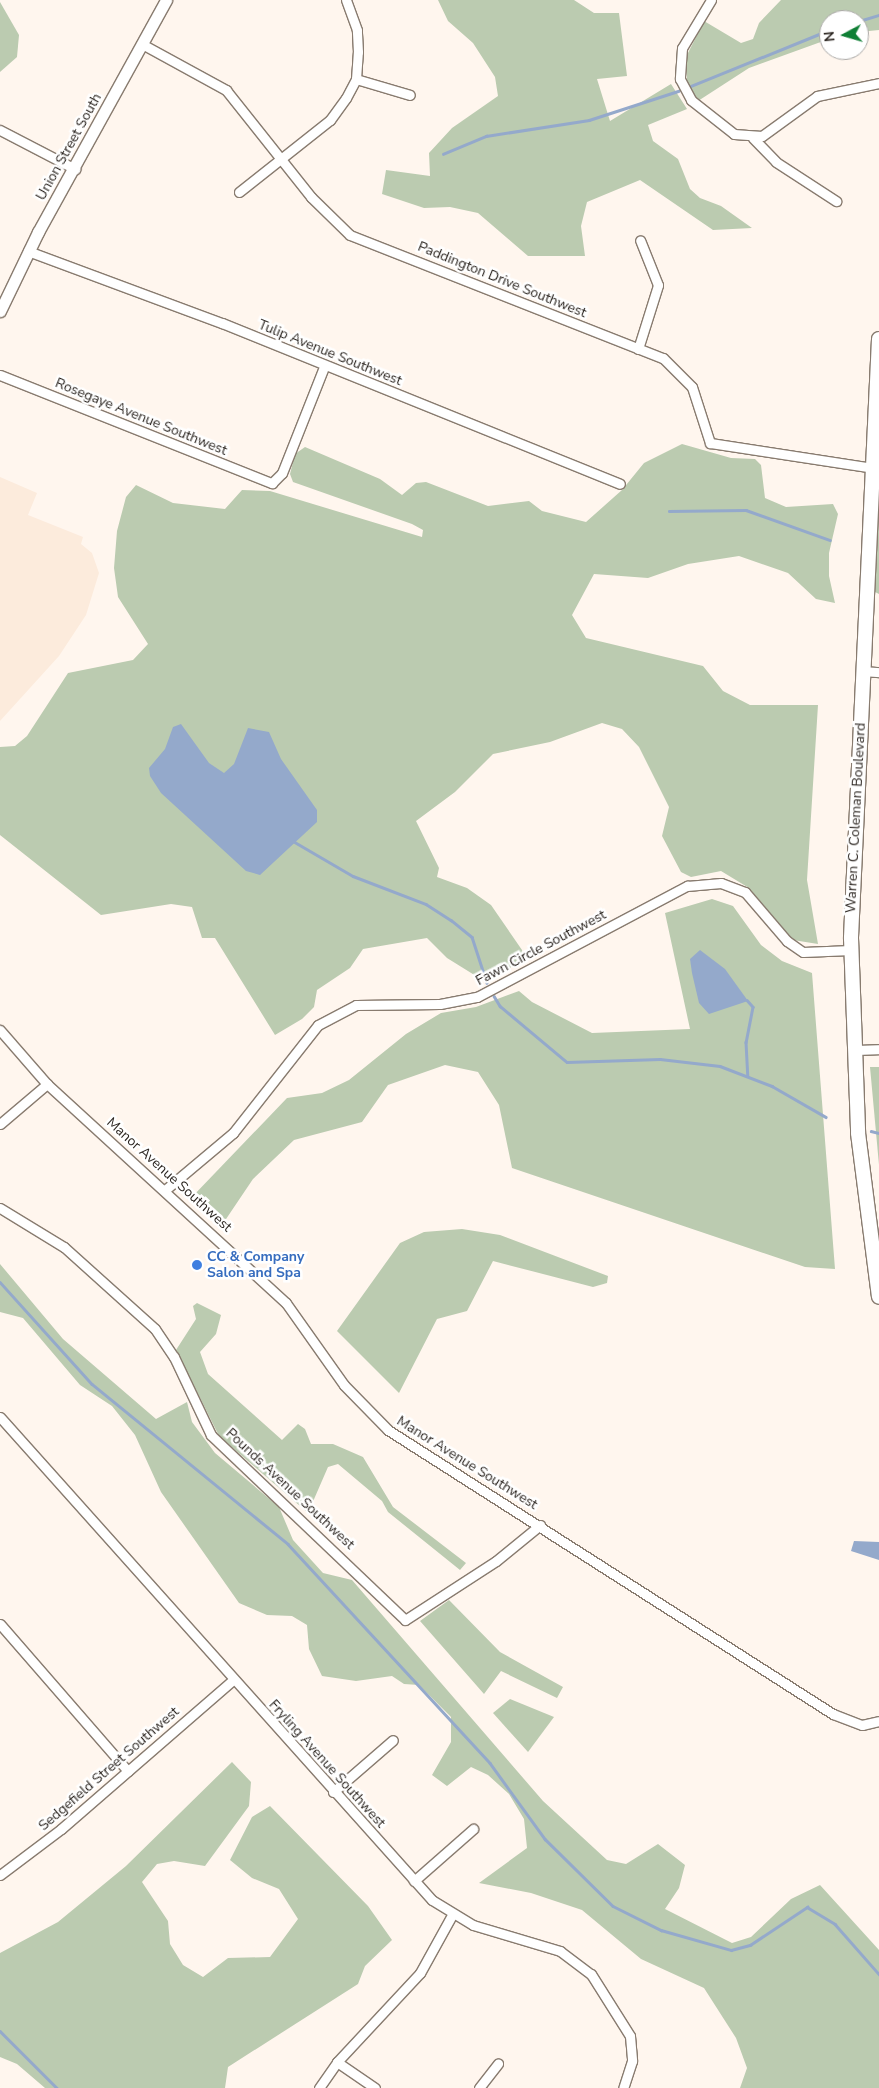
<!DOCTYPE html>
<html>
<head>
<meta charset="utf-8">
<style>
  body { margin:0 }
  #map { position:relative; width:879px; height:2088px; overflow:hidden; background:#fff6ee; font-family:"Nunito Sans",sans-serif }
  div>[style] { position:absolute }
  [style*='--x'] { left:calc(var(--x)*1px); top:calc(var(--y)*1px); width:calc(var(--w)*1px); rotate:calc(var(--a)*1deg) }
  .built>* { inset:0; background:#fcebdc }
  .green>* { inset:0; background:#bbcbb0 }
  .water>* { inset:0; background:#94a9cb }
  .stream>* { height:2.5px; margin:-1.25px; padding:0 1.25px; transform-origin:1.25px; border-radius:1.25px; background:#94a9cb }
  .roads { filter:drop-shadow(1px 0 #887b6f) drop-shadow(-1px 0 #887b6f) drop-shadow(0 1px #887b6f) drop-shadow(0 -1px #887b6f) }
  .minor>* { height:9px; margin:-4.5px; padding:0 4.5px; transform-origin:4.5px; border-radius:4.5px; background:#fff }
  .secondary>* { height:11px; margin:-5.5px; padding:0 5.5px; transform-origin:5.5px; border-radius:5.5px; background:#fff }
  .trunk>* { height:14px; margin:-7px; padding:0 7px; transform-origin:7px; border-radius:7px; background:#fff }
  .dots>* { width:14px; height:14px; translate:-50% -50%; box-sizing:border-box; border:2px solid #fff; border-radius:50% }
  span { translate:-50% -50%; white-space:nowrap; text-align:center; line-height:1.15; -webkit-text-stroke:5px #fff; paint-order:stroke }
  .street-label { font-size:14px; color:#2b2520 }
  .shop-label { font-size:14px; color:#366cbe; font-weight:700 }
  .left { translate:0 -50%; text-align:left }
  .north { position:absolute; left:819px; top:10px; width:50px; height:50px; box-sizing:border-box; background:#fff; border:1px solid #aaa8a6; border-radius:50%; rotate:264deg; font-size:14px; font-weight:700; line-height:20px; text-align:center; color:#2b2520 }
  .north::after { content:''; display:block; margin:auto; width:18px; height:22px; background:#0f7f35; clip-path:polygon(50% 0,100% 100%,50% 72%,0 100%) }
</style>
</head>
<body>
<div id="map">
  <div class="built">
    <i style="clip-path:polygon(0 477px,37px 493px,28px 515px,83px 537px,81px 544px,92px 553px,99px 573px,86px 615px,59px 656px,0 721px)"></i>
  </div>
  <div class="green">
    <i style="clip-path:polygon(438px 0,574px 0,594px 13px,619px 13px,627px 76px,597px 79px,610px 121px,671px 84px,687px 109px,648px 125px,653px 141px,678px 159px,690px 189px,700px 198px,721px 206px,752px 228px,713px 230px,640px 180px,587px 202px,581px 226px,585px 256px,528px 256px,478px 213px,450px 207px,424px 208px,382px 194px,386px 170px,430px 176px,429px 153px,452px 128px,498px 96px,495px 77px,473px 43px,448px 21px)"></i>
    <i style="clip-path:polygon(781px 0,879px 0,879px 30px,859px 32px,859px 20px,829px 20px,829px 39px,749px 68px,698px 101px,687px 83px,686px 57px,704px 21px,741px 43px,753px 39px,759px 23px)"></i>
    <i style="clip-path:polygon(0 2px,19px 35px,17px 57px,0 72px)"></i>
    <i style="clip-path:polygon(682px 444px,731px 458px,755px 459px,761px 465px,765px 498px,786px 507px,833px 504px,838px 514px,829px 553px,829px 576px,835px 603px,816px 599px,788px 573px,739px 556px,688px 564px,648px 578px,594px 574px,572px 615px,586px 638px,703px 666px,723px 691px,750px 705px,818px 705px,807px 880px,818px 944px,793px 940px,749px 888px,721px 871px,691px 877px,681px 872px,662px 836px,669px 807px,639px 747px,622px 729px,602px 723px,550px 742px,493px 754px,455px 792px,416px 821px,439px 868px,437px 877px,467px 888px,491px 905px,522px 950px,523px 960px,495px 977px,476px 976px,447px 958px,427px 938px,363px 949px,350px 968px,317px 990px,314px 1007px,302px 1019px,275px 1035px,215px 938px,202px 938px,192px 907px,171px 904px,101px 915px,0 835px,0 747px,15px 746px,27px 736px,68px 673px,133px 660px,148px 644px,118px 597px,114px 568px,117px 531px,126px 497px,136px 485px,173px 503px,225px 509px,242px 490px,270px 491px,422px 537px,423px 530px,412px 524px,293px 482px,290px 474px,295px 454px,305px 447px,380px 479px,402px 495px,416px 483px,426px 482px,488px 506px,529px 501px,542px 511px,586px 522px,622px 490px,644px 463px)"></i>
    <i style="clip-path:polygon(879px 508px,879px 594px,875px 592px)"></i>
    <i style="clip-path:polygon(712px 899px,733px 906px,761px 945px,782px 961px,812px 973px,835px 1269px,805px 1267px,512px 1168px,499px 1105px,478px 1072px,445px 1065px,388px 1085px,362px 1122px,294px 1140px,253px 1179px,222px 1225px,192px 1197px,287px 1098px,322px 1093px,349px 1080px,406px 1034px,441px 1013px,476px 1007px,519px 991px,532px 1002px,592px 1033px,690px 1029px,665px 913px)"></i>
    <i style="clip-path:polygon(870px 1067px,879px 1067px,879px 1165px)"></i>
    <i style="clip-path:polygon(462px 1229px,500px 1235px,608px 1276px,607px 1283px,593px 1287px,493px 1261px,467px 1311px,437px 1319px,399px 1393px,337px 1331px,400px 1243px,424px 1232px)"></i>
    <i style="clip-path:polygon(0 1264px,63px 1339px,156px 1419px,187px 1402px,192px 1422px,215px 1453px,279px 1507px,293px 1540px,323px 1573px,352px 1580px,543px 1801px,607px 1860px,626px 1864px,658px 1844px,685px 1865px,679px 1888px,665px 1909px,732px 1943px,751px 1937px,791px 1899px,820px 1885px,879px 1950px,879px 2088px,740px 2088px,747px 2068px,736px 2038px,704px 1988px,641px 1959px,582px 1910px,531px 1893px,479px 1883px,527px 1848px,524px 1819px,509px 1794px,488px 1775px,471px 1767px,447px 1786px,432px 1775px,451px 1742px,451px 1717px,419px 1685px,404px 1684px,392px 1676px,356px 1681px,322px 1676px,309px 1649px,307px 1625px,292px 1616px,267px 1615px,239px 1603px,161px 1492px,135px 1435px,112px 1406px,80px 1385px,23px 1318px,0 1312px)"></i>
    <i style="clip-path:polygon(197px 1303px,221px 1315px,216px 1334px,200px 1352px,208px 1374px,282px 1440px,298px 1424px,305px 1429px,311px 1444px,333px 1444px,363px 1457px,393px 1507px,466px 1563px,460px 1570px,388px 1512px,382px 1501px,338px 1464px,328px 1467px,308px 1513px,219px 1436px,176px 1350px,196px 1319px,193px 1306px)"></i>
    <i style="clip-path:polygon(449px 1600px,500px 1652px,563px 1687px,557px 1698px,501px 1671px,484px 1694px,420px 1621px)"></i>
    <i style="clip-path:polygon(510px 1699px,554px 1717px,528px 1752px,493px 1713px)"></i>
    <i style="clip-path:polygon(232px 1762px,251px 1782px,249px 1806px,205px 1866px,174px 1861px,157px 1864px,142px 1882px,168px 1921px,170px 1944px,183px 1965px,203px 1977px,228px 1958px,270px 1957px,298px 1919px,279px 1889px,252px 1878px,230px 1860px,252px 1817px,270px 1806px,368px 1906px,392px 1940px,365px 1966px,358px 1984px,228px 2067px,225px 2088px,45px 2088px,17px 2064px,0 2057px,0 1953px,58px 1922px,126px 1866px)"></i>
  </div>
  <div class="water">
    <i style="clip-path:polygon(181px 724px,209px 763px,224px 773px,234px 764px,248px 728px,269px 732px,281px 759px,317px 810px,317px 822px,260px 875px,246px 871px,161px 793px,150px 776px,149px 768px,165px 749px,173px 727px)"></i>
    <i style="clip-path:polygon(700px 950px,725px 969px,748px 1001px,709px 1014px,699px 1003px,692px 973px,690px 959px)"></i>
    <i style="clip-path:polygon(854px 1541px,879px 1542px,879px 1560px,851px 1551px)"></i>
  </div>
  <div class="stream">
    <i style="--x:859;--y:21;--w:21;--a:-17"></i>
    <i style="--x:691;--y:86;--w:149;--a:-22.1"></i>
    <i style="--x:443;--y:154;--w:47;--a:-22.7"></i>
    <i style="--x:486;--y:136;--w:104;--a:-8.8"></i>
    <i style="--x:589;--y:120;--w:94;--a:-18"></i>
    <i style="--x:669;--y:511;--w:77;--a:-0.7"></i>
    <i style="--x:746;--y:510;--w:89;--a:19.7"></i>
    <i style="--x:293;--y:841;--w:69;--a:30.3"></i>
    <i style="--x:353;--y:876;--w:78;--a:21"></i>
    <i style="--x:426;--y:904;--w:30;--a:33"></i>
    <i style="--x:451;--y:920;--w:27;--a:39"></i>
    <i style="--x:472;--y:937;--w:48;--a:71.9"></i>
    <i style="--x:494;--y:996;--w:12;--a:59"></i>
    <i style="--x:500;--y:1006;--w:87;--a:39.9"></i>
    <i style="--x:567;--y:1062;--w:93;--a:-1.8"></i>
    <i style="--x:660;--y:1059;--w:60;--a:6.7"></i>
    <i style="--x:720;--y:1066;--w:56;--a:21"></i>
    <i style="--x:772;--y:1086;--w:62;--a:29.9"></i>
    <i style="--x:747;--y:1000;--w:9;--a:49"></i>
    <i style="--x:753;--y:1007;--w:36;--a:101"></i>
    <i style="--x:746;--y:1042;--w:34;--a:87"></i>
    <i style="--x:871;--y:1131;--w:8;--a:14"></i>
    <i style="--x:0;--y:1282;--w:137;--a:48"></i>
    <i style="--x:92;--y:1384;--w:253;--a:39.2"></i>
    <i style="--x:288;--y:1544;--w:298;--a:47.3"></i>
    <i style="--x:490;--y:1763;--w:94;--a:54.1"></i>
    <i style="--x:545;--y:1839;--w:95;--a:44.6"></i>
    <i style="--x:613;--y:1906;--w:54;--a:26.6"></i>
    <i style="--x:661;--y:1930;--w:73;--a:15.9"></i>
    <i style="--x:731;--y:1950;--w:20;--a:-15"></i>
    <i style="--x:750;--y:1945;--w:69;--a:-33.7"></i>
    <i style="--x:807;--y:1907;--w:33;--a:31"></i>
    <i style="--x:835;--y:1924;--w:67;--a:48.7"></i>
    <i style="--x:0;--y:2031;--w:81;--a:45"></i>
  </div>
  <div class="roads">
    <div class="minor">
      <i style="--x:711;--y:0;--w:56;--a:121.1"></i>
      <i style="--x:682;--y:48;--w:31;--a:94"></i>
      <i style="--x:680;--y:79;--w:24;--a:62"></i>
      <i style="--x:691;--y:100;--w:55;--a:38.3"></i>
      <i style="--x:734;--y:134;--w:28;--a:4"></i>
      <i style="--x:762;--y:136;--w:68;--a:-36"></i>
      <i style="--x:817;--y:96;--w:63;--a:-11.8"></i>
      <i style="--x:142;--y:44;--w:96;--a:28.7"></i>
      <i style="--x:226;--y:90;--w:137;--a:51.5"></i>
      <i style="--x:311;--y:197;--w:54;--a:44.3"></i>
      <i style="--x:350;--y:235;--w:336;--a:21.5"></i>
      <i style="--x:663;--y:358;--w:41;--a:45"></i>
      <i style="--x:692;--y:387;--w:59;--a:72.2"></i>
      <i style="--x:710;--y:443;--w:165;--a:8.7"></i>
      <i style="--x:356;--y:79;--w:56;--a:16.5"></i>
      <i style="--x:0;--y:130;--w:85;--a:27.5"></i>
      <i style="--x:753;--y:138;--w:33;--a:46"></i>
      <i style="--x:776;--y:162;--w:72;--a:33"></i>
      <i style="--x:239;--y:192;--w:116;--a:-38.4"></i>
      <i style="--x:330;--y:120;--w:27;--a:-54"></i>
      <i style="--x:346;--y:98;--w:21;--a:-62"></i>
      <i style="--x:356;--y:79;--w:27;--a:-86"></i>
      <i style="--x:358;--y:52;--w:22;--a:-93"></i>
      <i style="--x:357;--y:30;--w:32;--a:-110"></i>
      <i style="--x:28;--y:251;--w:207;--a:20.4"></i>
      <i style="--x:222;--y:323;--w:429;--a:22"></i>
      <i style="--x:638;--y:349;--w:67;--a:-72.6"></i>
      <i style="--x:658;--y:285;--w:48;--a:-111.8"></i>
      <i style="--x:0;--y:375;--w:293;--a:21.7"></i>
      <i style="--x:272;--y:483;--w:14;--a:-45"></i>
      <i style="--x:282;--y:473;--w:114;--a:-68.4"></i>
      <i style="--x:863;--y:671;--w:16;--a:4"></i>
      <i style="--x:0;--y:1030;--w:72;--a:49"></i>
      <i style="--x:47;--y:1084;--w:324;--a:42.5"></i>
      <i style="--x:286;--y:1303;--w:100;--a:54.7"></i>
      <i style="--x:344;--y:1385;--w:63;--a:45.6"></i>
      <i style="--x:388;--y:1430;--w:528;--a:32.55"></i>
      <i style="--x:833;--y:1714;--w:31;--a:21"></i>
      <i style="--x:862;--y:1725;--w:17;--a:-13"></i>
      <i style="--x:854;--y:1050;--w:25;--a:-2"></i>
      <i style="--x:0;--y:1124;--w:62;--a:-40.4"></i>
      <i style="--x:165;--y:1190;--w:89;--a:-40"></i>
      <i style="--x:233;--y:1133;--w:137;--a:-51.8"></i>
      <i style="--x:318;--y:1025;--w:43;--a:-27.8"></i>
      <i style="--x:356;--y:1005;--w:84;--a:-0.7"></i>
      <i style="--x:440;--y:1004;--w:38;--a:-11"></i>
      <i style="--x:477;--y:997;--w:238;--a:-27.9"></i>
      <i style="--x:687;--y:886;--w:34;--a:-5"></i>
      <i style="--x:721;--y:883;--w:26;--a:21"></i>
      <i style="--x:745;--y:892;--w:65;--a:49.4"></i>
      <i style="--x:787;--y:941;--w:19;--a:35"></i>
      <i style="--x:803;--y:952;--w:48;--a:-2.4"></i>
      <i style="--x:0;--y:1208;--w:75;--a:31.4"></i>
      <i style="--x:64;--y:1247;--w:122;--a:42"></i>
      <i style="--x:155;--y:1329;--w:34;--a:56"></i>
      <i style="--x:174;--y:1357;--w:86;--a:64.6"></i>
      <i style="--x:211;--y:1435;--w:268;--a:43.6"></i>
      <i style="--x:405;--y:1620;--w:108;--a:-33"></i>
      <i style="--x:496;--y:1561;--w:57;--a:-39.3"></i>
      <i style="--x:0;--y:1417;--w:648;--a:48.19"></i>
      <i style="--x:432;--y:1900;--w:48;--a:31.4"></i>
      <i style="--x:473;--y:1925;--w:91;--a:16.6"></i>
      <i style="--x:560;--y:1951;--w:39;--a:37"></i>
      <i style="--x:591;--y:1974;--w:73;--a:57.8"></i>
      <i style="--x:630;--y:2036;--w:25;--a:85"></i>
      <i style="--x:632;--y:2061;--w:28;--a:108"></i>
      <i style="--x:0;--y:1624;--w:195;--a:49"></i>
      <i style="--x:333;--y:1792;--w:79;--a:-40.9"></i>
      <i style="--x:0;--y:1875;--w:76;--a:-37"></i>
      <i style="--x:61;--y:1829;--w:228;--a:-40.9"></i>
      <i style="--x:414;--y:1881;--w:79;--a:-41.4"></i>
      <i style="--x:337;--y:2062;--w:46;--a:34.4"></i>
      <i style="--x:319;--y:2088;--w:32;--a:-55"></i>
      <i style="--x:337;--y:2062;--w:122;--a:-47"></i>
      <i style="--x:420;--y:1973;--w:66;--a:-61.1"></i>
      <i style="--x:479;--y:2088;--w:31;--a:-52"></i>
    </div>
    <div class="secondary">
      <i style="--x:0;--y:311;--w:88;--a:-64.3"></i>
      <i style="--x:38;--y:232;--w:265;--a:-61.1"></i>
    </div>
    <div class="trunk">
      <i style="--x:879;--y:339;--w:600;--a:92.68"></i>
      <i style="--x:851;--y:938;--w:195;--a:87.9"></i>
      <i style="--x:858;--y:1133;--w:165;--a:82.7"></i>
    </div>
  </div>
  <div class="dots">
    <i style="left:197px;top:1265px;background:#3f7fe0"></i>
  </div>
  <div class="street-label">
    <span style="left:69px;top:147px;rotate:-61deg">Union Street South</span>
    <span style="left:502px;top:280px;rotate:22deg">Paddington Drive Southwest</span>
    <span style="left:330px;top:353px;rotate:22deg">Tulip Avenue Southwest</span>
    <span style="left:141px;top:417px;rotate:22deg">Rosegaye Avenue Southwest</span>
    <span style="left:856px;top:818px;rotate:-87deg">Warren C. Coleman Boulevard</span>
    <span style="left:541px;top:948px;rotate:-28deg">Fawn Circle Southwest</span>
    <span style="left:169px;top:1175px;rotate:42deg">Manor Avenue Southwest</span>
    <span style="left:467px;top:1463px;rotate:32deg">Manor Avenue Southwest</span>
    <span style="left:290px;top:1489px;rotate:43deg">Pounds Avenue Southwest</span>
    <span style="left:327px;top:1764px;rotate:48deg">Fryling Avenue Southwest</span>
    <span style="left:109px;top:1769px;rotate:-41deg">Sedgefield Street Southwest</span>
  </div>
  <div class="shop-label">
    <span class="left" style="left:207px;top:1265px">CC &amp; Company<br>Salon and Spa</span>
  </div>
  <div class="north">N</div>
</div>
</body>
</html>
